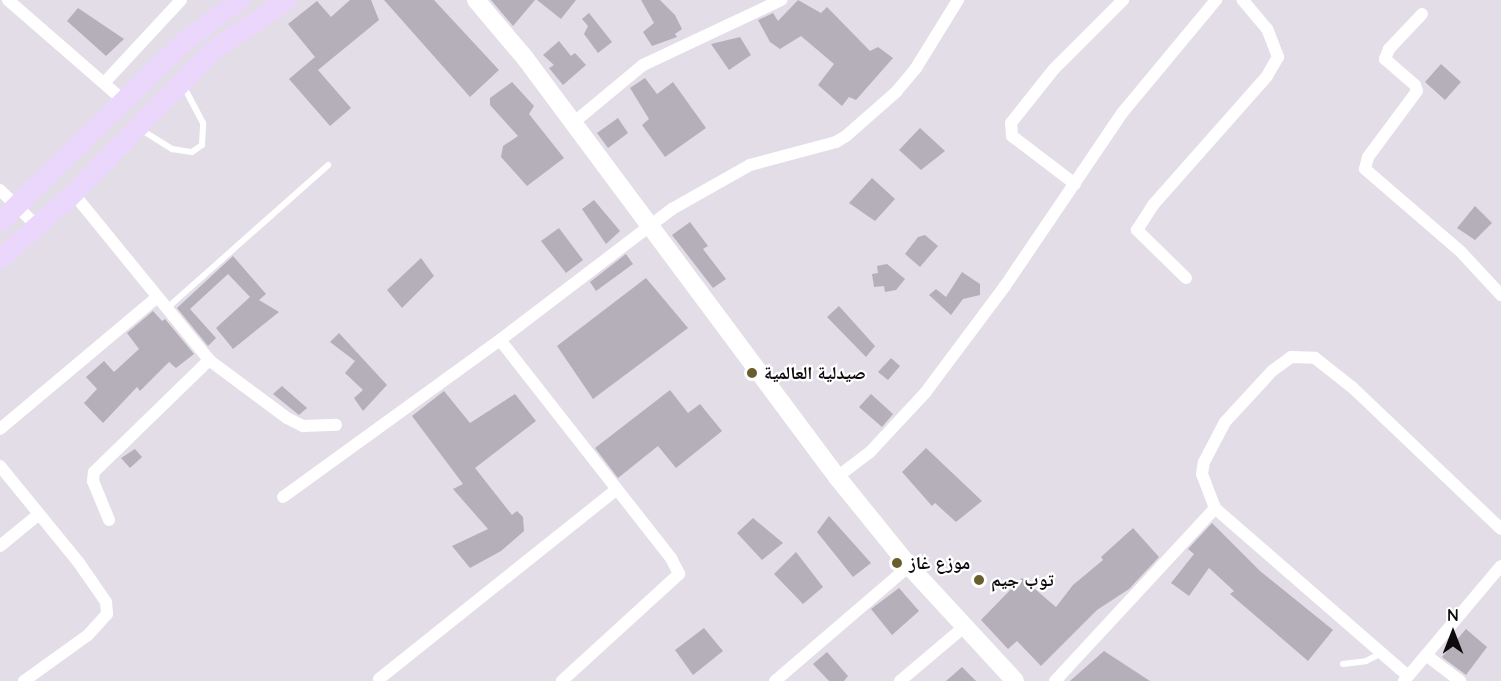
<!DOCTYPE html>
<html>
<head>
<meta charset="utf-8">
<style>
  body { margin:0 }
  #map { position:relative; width:1501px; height:681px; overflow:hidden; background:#e3dde8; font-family:Quicksand,"Noto Naskh Arabic",sans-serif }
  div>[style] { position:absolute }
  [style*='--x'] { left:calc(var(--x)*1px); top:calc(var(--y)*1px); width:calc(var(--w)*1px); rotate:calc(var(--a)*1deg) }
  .building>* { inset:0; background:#b5afba }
  .lane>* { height:6px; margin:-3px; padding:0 3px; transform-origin:3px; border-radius:3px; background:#fff }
  .street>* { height:12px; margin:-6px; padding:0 6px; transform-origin:6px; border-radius:6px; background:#fff }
  .secondary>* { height:18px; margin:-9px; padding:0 9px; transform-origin:9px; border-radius:9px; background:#fff }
  .primary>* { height:20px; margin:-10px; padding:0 10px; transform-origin:10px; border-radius:10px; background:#ebd7fc }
  .dots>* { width:16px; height:16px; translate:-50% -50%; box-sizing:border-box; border:3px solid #fff; border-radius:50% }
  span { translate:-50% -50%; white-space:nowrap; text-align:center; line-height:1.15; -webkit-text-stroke:4.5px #fff; paint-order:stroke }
  .poi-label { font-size:18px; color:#0d0b0e; font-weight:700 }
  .left { translate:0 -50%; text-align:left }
  .north { position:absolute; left:1423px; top:603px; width:60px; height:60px; -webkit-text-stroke:4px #fff; paint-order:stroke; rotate:0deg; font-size:16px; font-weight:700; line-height:24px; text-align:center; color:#0d0b0e }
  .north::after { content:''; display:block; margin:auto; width:21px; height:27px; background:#0d0b0e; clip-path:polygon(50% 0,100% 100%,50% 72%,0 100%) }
</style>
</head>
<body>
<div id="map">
  <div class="building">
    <i style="clip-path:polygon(350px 0,371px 0,379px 20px,318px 70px,351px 108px,330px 126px,289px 79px,315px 57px,288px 24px,317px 1px,331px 17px)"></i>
    <i style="clip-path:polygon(384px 0,434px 0,499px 70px,470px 97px)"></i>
    <i style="clip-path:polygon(491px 0,535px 0,513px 26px)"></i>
    <i style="clip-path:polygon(537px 0,576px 0,561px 19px)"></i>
    <i style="clip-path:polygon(641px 0,660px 0,675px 15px,682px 29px,675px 34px,677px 37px,652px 46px,643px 32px,654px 23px)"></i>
    <i style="clip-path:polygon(798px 0,821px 13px,827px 7px,870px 51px,878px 47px,893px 58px,856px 100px,849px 97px,842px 106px,818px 85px,834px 64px,801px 36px,780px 49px,770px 42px,758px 20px,773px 13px,778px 21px)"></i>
    <i style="clip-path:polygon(78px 8px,124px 39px,106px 56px,67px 21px)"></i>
    <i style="clip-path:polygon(589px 13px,612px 42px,598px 53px,584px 34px,588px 26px,582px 19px)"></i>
    <i style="clip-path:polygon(740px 37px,751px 55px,729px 70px,711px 44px)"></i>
    <i style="clip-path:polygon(559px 41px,571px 56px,575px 53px,586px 65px,563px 85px,549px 68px,554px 65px,543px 55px)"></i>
    <i style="clip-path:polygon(1441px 64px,1461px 82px,1445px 100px,1425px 82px)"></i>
    <i style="clip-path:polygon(645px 78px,657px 94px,673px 82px,706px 128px,665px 157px,642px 125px,649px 119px,630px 88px)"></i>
    <i style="clip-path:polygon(512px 82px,534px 106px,529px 114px,564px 158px,527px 186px,501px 157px,503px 146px,518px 136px,490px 105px,490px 98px)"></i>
    <i style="clip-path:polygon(618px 118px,628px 133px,608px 148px,597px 133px)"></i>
    <i style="clip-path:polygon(920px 128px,945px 151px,921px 170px,899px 150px)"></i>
    <i style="clip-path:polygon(872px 178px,895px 199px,875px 221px,849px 203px)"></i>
    <i style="clip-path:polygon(594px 200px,620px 231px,606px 244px,582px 209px)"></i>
    <i style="clip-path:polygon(1475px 206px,1492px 223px,1475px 240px,1457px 228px)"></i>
    <i style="clip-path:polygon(690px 222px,708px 246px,703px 249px,726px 279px,713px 288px,672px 235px)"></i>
    <i style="clip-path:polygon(559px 228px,583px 260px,566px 273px,541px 241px)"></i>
    <i style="clip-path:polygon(925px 235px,938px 246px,920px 267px,905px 254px,918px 237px)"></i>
    <i style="clip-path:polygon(626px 254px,633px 264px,596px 291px,590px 282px)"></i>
    <i style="clip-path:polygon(233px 256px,266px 294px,259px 300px,279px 312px,233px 349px,216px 328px,250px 297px,228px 274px,190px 309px,216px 338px,208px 346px,177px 308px)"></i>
    <i style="clip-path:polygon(421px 258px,434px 276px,402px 308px,387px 290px)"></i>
    <i style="clip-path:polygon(887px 264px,905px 279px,896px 290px,885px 292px,884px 286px,874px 287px,872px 274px,878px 273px,877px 266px)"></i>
    <i style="clip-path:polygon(962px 272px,980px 284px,980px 295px,963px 299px,951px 315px,929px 295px,936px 289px,946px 297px)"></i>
    <i style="clip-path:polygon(646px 278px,688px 328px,593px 399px,557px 346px)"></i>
    <i style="clip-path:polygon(839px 306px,875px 346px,866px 357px,827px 317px)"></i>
    <i style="clip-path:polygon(153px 311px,162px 321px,165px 319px,194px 354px,176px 368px,169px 362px,140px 391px,137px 387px,103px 423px,84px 403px,97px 389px,86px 377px,104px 361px,114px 372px,139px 349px,127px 333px)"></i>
    <i style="clip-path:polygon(339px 333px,387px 385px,363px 411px,354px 398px,363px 390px,345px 373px,355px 361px,330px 342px)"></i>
    <i style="clip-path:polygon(891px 358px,900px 366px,888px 380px,878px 372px)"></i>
    <i style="clip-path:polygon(282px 386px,307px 408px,299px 415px,273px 394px)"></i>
    <i style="clip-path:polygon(670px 390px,688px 413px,700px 404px,722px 431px,676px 468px,658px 446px,618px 478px,595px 448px)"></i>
    <i style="clip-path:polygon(444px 391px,470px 423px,515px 394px,536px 421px,475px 468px,512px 515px,517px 511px,523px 517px,524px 531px,501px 551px,470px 568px,452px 546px,488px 529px,453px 489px,463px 484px,412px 416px)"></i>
    <i style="clip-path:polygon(871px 394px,893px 414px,882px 427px,859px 407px)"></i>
    <i style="clip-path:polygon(926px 448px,982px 501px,956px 522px,935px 503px,932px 506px,902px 472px)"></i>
    <i style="clip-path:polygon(135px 449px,142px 457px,130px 468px,121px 458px)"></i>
    <i style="clip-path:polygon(829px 516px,871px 563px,853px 577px,817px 532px)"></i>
    <i style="clip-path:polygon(753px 518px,783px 543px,762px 560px,737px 533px)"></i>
    <i style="clip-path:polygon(1212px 523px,1260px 571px,1333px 630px,1308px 661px,1230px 594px,1234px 591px,1209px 568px,1189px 596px,1171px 583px,1194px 554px,1188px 549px)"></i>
    <i style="clip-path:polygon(1133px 528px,1159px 557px,1129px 589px,1097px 610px,1041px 666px,1017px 641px,1008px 649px,981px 620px,1022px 578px,1056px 607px,1073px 585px,1103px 560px,1101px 557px)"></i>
    <i style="clip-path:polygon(796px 552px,823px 587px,803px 604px,774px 574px)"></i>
    <i style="clip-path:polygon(899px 588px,919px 611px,892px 635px,871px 609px)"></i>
    <i style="clip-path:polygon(704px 628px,723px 651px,693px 675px,675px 650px)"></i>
    <i style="clip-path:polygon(1466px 629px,1487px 647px,1466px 675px,1442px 657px)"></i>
    <i style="clip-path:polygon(1104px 651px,1150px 681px,1070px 681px)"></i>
    <i style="clip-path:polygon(827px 652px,848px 676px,844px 681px,829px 681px,813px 664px)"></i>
    <i style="clip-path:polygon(962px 667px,976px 681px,946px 681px)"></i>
  </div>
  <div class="lane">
    <i style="--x:140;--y:129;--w:38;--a:32"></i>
    <i style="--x:172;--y:149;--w:20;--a:9"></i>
    <i style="--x:192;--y:152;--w:12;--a:-35"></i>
    <i style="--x:202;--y:145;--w:22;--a:-87"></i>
    <i style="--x:203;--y:123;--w:41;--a:-117.8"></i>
    <i style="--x:166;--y:309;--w:217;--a:-41.6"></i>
    <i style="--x:1343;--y:664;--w:23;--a:-7"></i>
    <i style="--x:1366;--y:661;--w:18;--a:-27"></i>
  </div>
  <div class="street">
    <i style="--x:8;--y:0;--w:152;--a:41"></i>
    <i style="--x:1422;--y:14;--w:48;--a:133.3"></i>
    <i style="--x:1389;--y:49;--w:11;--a:112"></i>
    <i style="--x:1385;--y:59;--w:40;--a:41"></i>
    <i style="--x:1415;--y:85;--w:6;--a:72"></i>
    <i style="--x:1417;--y:91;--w:82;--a:126.6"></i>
    <i style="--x:1368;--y:157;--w:12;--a:104"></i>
    <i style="--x:1365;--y:169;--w:127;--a:40.8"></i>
    <i style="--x:1461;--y:252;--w:59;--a:47.1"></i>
    <i style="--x:104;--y:83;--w:113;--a:-47.1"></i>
    <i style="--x:573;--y:123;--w:91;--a:-39.6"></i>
    <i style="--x:643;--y:65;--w:153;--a:-25.2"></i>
    <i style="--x:1075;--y:184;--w:79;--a:-142.7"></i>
    <i style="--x:1012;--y:136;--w:13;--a:-94"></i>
    <i style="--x:1011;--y:123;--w:69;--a:-51.5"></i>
    <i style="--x:1054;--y:69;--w:98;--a:-45"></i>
    <i style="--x:0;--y:190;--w:52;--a:44.2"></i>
    <i style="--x:73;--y:193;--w:215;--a:50.8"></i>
    <i style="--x:209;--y:360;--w:97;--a:36.6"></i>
    <i style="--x:287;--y:418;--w:18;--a:27"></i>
    <i style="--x:303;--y:426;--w:33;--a:-2"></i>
    <i style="--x:1186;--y:278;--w:69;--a:-135.6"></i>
    <i style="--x:1137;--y:230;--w:30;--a:-57"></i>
    <i style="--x:1153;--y:205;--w:172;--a:-48.5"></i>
    <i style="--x:1267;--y:76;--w:22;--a:-60"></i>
    <i style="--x:1278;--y:57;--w:30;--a:-111"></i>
    <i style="--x:1267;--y:29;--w:38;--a:-130"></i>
    <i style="--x:500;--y:340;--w:277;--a:51.9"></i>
    <i style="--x:671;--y:558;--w:18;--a:63"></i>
    <i style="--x:679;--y:574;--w:159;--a:137.6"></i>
    <i style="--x:0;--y:429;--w:204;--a:-40"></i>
    <i style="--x:0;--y:466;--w:125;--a:50.8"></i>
    <i style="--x:79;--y:563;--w:47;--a:55.3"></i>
    <i style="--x:106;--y:602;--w:12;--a:85"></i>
    <i style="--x:107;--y:614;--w:28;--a:132"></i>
    <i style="--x:88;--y:635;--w:79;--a:144.3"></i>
    <i style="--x:837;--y:477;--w:41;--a:-37.1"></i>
    <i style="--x:870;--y:452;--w:81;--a:-47"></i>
    <i style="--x:925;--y:393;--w:134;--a:-53.2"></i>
    <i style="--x:1005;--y:286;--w:210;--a:-55.9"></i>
    <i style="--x:1123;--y:112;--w:146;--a:-50.3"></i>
    <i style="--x:283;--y:497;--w:268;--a:-35.9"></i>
    <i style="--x:500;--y:340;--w:216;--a:-37.3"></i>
    <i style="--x:672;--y:209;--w:90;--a:-29.4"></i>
    <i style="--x:750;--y:165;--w:89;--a:-15"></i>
    <i style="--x:836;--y:142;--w:12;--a:-31"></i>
    <i style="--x:846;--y:136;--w:67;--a:-41.3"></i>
    <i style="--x:896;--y:92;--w:31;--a:-50"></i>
    <i style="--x:916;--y:68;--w:80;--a:-58.3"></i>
    <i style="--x:109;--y:520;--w:42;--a:-112.3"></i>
    <i style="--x:93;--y:481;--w:9;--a:-84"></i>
    <i style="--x:94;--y:472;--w:161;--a:-44.2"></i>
    <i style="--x:0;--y:546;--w:50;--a:-39.4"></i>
    <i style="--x:1426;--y:655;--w:43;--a:37.4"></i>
    <i style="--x:1408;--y:676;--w:256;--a:-139"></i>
    <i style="--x:1215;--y:508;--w:36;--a:-111"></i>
    <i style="--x:1202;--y:474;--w:12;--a:-81"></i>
    <i style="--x:1204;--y:462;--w:45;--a:-62.3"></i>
    <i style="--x:1225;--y:422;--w:69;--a:-47.3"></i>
    <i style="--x:1272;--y:371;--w:24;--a:-36"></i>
    <i style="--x:1291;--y:357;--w:24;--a:2"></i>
    <i style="--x:1315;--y:358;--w:48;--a:38.3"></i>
    <i style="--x:1353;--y:388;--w:204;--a:43.6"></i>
    <i style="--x:379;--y:679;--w:303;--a:-38.6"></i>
    <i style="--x:775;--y:681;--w:177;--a:-40.6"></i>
    <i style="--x:900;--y:681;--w:85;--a:-40.2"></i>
    <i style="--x:1055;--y:681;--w:236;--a:-47.2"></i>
    <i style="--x:1404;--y:681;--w:150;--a:-49.9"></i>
  </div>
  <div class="secondary">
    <i style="--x:476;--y:0;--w:76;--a:49.8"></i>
    <i style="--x:525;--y:58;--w:522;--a:53.33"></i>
    <i style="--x:837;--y:477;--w:114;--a:51"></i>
    <i style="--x:909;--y:566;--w:156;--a:47.3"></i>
  </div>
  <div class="primary">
    <i style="--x:0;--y:222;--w:259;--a:-44.4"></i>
    <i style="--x:185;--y:41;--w:69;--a:-36.7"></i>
    <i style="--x:0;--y:259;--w:92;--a:-41.5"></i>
    <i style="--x:69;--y:198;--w:207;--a:-45.6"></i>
    <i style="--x:214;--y:50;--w:88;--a:-34.4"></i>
  </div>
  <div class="dots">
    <i style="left:752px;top:373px;background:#695f2c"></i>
    <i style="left:897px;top:563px;background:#695f2c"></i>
    <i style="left:979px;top:580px;background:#695f2c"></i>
  </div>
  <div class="poi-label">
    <span class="left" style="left:764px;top:373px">صيدلية العالمية</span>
    <span class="left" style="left:909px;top:563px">موزع غاز</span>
    <span class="left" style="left:991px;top:580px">توب جيم</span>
  </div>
  <div class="north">N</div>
</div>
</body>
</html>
